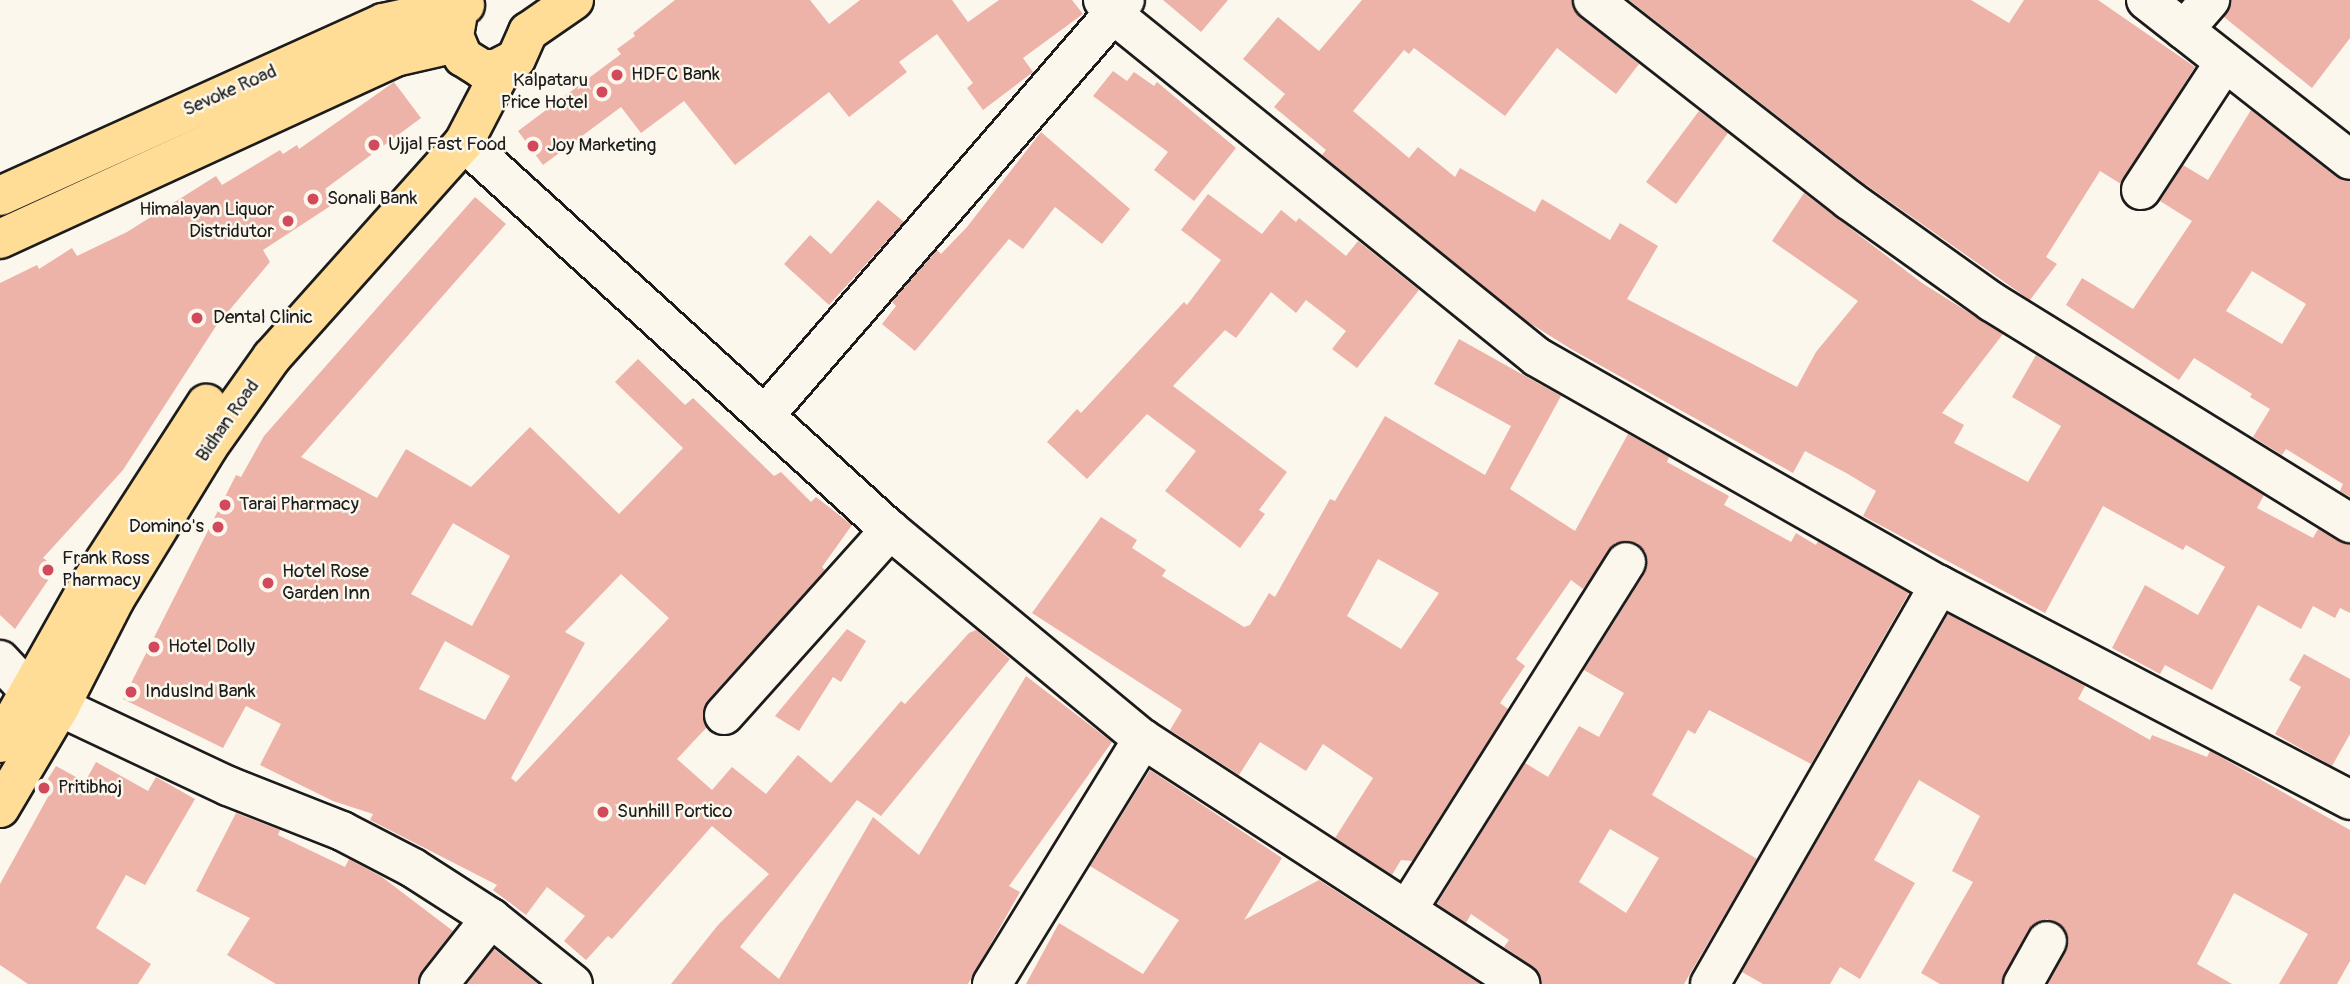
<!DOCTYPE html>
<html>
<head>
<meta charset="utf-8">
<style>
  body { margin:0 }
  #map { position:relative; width:2350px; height:984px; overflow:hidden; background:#fbf7ec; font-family:Pangolin,sans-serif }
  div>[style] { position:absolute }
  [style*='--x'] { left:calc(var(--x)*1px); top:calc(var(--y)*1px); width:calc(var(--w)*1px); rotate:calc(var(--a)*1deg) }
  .building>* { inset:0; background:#edb2a8 }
  .roads { filter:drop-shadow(2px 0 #1c1c1c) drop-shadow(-2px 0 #1c1c1c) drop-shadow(0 2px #1c1c1c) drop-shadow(0 -2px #1c1c1c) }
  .minor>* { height:38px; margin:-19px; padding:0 19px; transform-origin:19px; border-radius:19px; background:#fbf7ec }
  .major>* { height:38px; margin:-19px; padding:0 19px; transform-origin:19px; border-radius:19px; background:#ffdd96 }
  .dots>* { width:19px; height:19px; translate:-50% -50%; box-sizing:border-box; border:4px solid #fbf7ec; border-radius:50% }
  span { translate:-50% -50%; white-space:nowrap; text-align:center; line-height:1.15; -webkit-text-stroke:5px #fbf7ec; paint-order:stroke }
  .poi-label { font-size:19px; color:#1c1c1c }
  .left { translate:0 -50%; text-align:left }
  .right { translate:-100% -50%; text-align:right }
  .street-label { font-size:19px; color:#1c1c1c }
</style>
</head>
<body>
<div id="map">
  <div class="building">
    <i style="clip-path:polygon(675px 0,810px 0,829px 24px,860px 0,952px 0,968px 22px,999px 0,1072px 0,1083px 14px,1023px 58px,1033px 72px,983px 110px,967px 88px,973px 83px,937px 34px,899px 62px,907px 72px,849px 117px,829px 92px,735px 165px,684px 101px,641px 133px,621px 107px,543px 165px,518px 131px,621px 54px,617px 49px,635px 36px,633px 33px)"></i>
    <i style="clip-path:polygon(1163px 0,1228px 0,1201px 32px)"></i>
    <i style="clip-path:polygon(1362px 0,1572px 0,1580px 17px,1639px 64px,1616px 94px,1557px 48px,1505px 116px,1414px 48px,1409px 54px,1404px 50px,1353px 111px,1409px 158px,1418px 147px,1455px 177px,1460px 168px,1535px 212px,1542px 199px,1610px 240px,1620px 223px,1658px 246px,1627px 299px,1797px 387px,1816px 352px,1858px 301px,1772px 241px,1804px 193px,1922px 283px,2003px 334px,1942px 413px,1964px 425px,1954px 443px,2028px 482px,2061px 426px,2012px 397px,2036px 355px,2264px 495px,2257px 508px,2313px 538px,2318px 529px,2350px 545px,2350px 613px,2340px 608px,2335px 618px,2313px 606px,2301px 629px,2258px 605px,2212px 690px,2165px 665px,2160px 674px,2112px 648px,2145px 585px,2198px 615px,2225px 567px,2186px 545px,2183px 550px,2103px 506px,2045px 613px,1863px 516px,1876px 491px,1848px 474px,1805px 451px,1793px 473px,1571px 349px,1528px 322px,1322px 155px,1326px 150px,1274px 107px,1285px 94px,1243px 59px,1278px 17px,1319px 51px)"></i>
    <i style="clip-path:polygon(1629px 0,1971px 0,2009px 23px,2024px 0,2098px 0,2195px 67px,2121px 184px,2100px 171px,2046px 257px,2057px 264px,2030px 300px,1862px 182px)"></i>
    <i style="clip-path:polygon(2231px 0,2350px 0,2350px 38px,2312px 88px,2224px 17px)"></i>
    <i style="clip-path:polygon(1113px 71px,1127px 81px,1134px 72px,1154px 86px,1157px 82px,1236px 148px,1194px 201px,1154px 170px,1168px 152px,1093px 96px)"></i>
    <i style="clip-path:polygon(394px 82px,421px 118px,325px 189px,335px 203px,263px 250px,270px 262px,216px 326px,123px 470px,43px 558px,57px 567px,15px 629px,0 615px,0 283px,37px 265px,39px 269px,72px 248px,77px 256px,127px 232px,216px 176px,222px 185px,280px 150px,283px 154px,297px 145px,299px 149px)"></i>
    <i style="clip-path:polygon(evenodd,2251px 110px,2336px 177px,2350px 181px,2350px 497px,2340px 491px,2343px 484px,2286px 449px,2282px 455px,2253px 437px,2270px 409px,2250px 397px,2252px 394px,2194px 358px,2179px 380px,2066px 305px,2082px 278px,2133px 309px,2192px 221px,2160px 201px,2183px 165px,2208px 180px,2251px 110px,2252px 271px,2306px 304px,2282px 344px,2226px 311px,2252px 271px)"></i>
    <i style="clip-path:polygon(1699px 111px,1728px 133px,1676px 204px,1646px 182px)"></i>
    <i style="clip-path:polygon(1041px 132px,1130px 209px,1102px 244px,1055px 207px,1023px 249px,1009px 239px,915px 351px,882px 324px,896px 306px,892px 302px,937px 250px,941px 254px,967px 227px)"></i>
    <i style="clip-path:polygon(1208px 194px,1262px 234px,1281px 210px,1296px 222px,1299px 218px,1346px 256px,1358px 241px,1419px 290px,1357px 368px,1332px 349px,1346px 331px,1306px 300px,1296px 313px,1271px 292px,1236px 338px,1225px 330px,1173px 386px,1287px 472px,1259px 510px,1265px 514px,1240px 548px,1165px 491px,1196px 451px,1147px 414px,1087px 479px,1047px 442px,1077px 409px,1081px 413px,1184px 302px,1187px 305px,1221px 260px,1181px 230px)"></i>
    <i style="clip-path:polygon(evenodd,475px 197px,506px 224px,301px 457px,377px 498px,406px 449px,471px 487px,530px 427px,619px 514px,683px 448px,615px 382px,638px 359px,685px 405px,693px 398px,774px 476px,781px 472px,811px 502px,816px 497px,852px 525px,822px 567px,825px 570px,707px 701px,703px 711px,707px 727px,677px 759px,712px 790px,732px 767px,766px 794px,798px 755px,831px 783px,901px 701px,905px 704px,969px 633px,976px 630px,1010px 659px,881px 816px,857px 800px,740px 947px,779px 979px,873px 817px,919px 855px,1026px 676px,1112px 742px,1009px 886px,1020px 892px,968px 984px,671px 984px,718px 925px,769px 874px,712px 826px,612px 939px,608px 936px,586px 960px,564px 941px,585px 916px,547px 887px,526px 915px,493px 890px,497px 885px,370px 820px,373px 814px,333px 801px,260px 765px,281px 724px,246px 706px,223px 748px,123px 699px,236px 475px,241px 477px,264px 436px,475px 197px,453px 523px,510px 556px,472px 626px,411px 594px,453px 523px,475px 197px,621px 574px,669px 618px,516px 782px,511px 778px,585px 643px,565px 632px,621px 574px,475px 197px,445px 641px,510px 676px,485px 720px,419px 689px,445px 641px)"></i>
    <i style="clip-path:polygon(878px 200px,904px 222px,829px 305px,784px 264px,810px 235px,831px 254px)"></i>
    <i style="clip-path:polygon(evenodd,1459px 339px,1561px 396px,1510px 489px,1575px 531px,1628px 434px,1669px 457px,1667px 462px,1729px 496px,1724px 505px,1791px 542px,1796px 533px,1816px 545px,1818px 541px,1909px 593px,1811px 764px,1709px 710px,1695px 734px,1688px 730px,1652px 795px,1757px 859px,1684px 984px,1542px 984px,1532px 966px,1504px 947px,1509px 940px,1471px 914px,1466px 923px,1437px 904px,1525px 763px,1548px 777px,1579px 726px,1599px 737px,1624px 693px,1584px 670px,1645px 573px,1646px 552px,1637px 543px,1615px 543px,1583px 589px,1571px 580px,1516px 659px,1525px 666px,1500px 703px,1508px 709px,1412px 861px,1401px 860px,1392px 875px,1335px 838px,1373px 778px,1323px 744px,1306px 771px,1260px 742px,1239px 775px,1170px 730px,1182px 710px,1032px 613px,1101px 517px,1137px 540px,1132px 548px,1166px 570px,1162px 576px,1244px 627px,1250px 625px,1269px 593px,1275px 597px,1330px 499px,1335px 501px,1385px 416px,1485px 475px,1511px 426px,1434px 384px,1459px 339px,1378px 559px,1439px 593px,1401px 649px,1347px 616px,1378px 559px,1459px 339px,1610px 829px,1659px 858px,1626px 913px,1579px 882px,1610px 829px)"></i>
    <i style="clip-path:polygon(1948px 614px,2085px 686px,2078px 699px,2150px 740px,2152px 735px,2207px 757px,2210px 751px,2350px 830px,2350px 961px,2337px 984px,2279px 984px,2308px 934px,2234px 893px,2197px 964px,2232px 984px,2048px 984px,2069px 941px,2065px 929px,2047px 919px,2028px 930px,2001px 984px,1940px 984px,1921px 973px,1973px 882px,1952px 871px,1980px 816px,1919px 780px,1874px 860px,1915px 883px,1860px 979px,1840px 967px,1830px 984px,1763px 984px,1742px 972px)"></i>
    <i style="clip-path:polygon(847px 629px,866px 641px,841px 682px,833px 677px,799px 731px,775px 716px)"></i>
    <i style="clip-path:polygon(2304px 654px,2350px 679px,2350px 734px,2332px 766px,2275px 734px,2301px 687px,2289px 680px)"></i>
    <i style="clip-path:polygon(96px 762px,148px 791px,156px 777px,195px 799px,145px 885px,126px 875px,96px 928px,151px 964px,138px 984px,28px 984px,0 965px,0 884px,49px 795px,41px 790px,56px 766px,85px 782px)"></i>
    <i style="clip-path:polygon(1150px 770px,1282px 858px,1244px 920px,1319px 880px,1480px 984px,1026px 984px,1059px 923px,1143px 974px,1179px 920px,1090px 866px)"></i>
    <i style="clip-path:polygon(236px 813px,280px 830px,278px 835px,345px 867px,349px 859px,382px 877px,453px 931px,422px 970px,418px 984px,276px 984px,227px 955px,250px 918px,196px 891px)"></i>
    <i style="clip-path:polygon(494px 949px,538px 984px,467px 984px)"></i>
  </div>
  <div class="roads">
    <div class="minor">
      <i style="--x:1103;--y:0;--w:17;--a:54"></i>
      <i style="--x:1113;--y:14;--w:545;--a:38.97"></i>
      <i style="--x:1537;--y:357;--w:462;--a:29.6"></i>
      <i style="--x:1939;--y:585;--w:464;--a:27.6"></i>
      <i style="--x:1593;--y:0;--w:325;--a:38"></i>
      <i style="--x:1849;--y:200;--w:176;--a:35.5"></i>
      <i style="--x:1992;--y:302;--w:421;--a:31.7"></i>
      <i style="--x:2146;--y:0;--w:259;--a:38.1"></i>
      <i style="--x:2184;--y:30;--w:40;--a:-49"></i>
      <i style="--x:464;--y:142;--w:576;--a:42.33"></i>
      <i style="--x:890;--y:530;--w:328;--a:39.6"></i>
      <i style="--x:1143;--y:739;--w:450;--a:33"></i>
      <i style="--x:2141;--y:190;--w:152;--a:-56.8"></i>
      <i style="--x:765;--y:415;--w:549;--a:-49.06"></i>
      <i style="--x:0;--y:660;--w:41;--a:47"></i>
      <i style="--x:60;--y:707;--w:186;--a:25.2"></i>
      <i style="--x:228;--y:786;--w:123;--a:21.5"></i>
      <i style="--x:342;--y:831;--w:80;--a:27.5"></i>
      <i style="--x:413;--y:868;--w:93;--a:32.7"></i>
      <i style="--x:491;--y:918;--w:105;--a:38.8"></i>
      <i style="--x:724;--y:715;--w:249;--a:-48.1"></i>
      <i style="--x:1407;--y:910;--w:411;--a:-57.8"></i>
      <i style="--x:439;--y:984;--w:84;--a:-51.8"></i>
      <i style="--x:992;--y:984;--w:288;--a:-58.4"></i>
      <i style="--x:1710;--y:984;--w:460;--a:-60.1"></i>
      <i style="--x:2023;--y:984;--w:49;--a:-60.8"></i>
    </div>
    <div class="major">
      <i style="--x:457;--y:19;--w:17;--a:100"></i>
      <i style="--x:454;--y:36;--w:23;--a:67"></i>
      <i style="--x:463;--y:57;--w:22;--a:32"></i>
      <i style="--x:482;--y:69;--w:14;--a:0"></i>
      <i style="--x:496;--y:69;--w:22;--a:-27"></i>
      <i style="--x:516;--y:59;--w:30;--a:-66"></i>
      <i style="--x:528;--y:32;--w:56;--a:-34.8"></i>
      <i style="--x:0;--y:196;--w:420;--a:-24.3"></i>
      <i style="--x:383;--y:23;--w:84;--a:-12.4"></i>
      <i style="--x:0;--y:239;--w:435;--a:-24.7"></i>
      <i style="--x:395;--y:57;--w:63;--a:-12.9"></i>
      <i style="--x:0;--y:743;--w:181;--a:-60.6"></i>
      <i style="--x:89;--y:585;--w:216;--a:-57.1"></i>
      <i style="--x:0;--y:808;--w:117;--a:-59.3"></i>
      <i style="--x:60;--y:707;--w:121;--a:-63"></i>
      <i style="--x:115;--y:599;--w:178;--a:-58.5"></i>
      <i style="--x:208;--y:447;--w:110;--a:-54.6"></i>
      <i style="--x:272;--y:357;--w:288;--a:-48.2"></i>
      <i style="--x:464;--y:142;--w:85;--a:-62.5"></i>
    </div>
  </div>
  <div class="dots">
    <i style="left:617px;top:75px;background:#d1495b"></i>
    <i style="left:602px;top:92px;background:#d1495b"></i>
    <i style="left:374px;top:145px;background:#d1495b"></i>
    <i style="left:533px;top:146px;background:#d1495b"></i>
    <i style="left:313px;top:199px;background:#d1495b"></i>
    <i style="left:288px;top:221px;background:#d1495b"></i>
    <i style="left:197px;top:318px;background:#d1495b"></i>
    <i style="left:225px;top:505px;background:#d1495b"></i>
    <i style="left:218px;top:527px;background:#d1495b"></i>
    <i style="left:48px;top:570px;background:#d1495b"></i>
    <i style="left:268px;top:583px;background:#d1495b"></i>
    <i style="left:154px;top:647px;background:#d1495b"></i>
    <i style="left:131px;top:692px;background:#d1495b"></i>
    <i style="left:44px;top:788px;background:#d1495b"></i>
    <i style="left:603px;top:812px;background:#d1495b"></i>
  </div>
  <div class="poi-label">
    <span class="left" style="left:631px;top:75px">HDFC Bank</span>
    <span class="right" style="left:588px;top:92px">Kalpataru<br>Price Hotel</span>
    <span class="left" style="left:388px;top:145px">Ujjal Fast Food</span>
    <span class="left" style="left:547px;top:146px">Joy Marketing</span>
    <span class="left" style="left:327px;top:199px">Sonali Bank</span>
    <span class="right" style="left:274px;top:221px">Himalayan Liquor<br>Distridutor</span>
    <span class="left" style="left:213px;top:318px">Dental Clinic</span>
    <span class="left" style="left:239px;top:505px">Tarai Pharmacy</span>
    <span class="right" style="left:204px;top:527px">Domino's</span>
    <span class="left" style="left:62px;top:570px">Frank Ross<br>Pharmacy</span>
    <span class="left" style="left:282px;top:583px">Hotel Rose<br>Garden Inn</span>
    <span class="left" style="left:168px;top:647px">Hotel Dolly</span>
    <span class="left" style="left:145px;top:692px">IndusInd Bank</span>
    <span class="left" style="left:58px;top:788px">Pritibhoj</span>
    <span class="left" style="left:617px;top:812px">Sunhill Portico</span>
  </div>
  <div class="street-label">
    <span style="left:230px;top:91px;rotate:-24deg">Sevoke Road</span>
    <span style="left:228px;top:421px;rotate:-55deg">Bidhan Road</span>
  </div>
</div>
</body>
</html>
